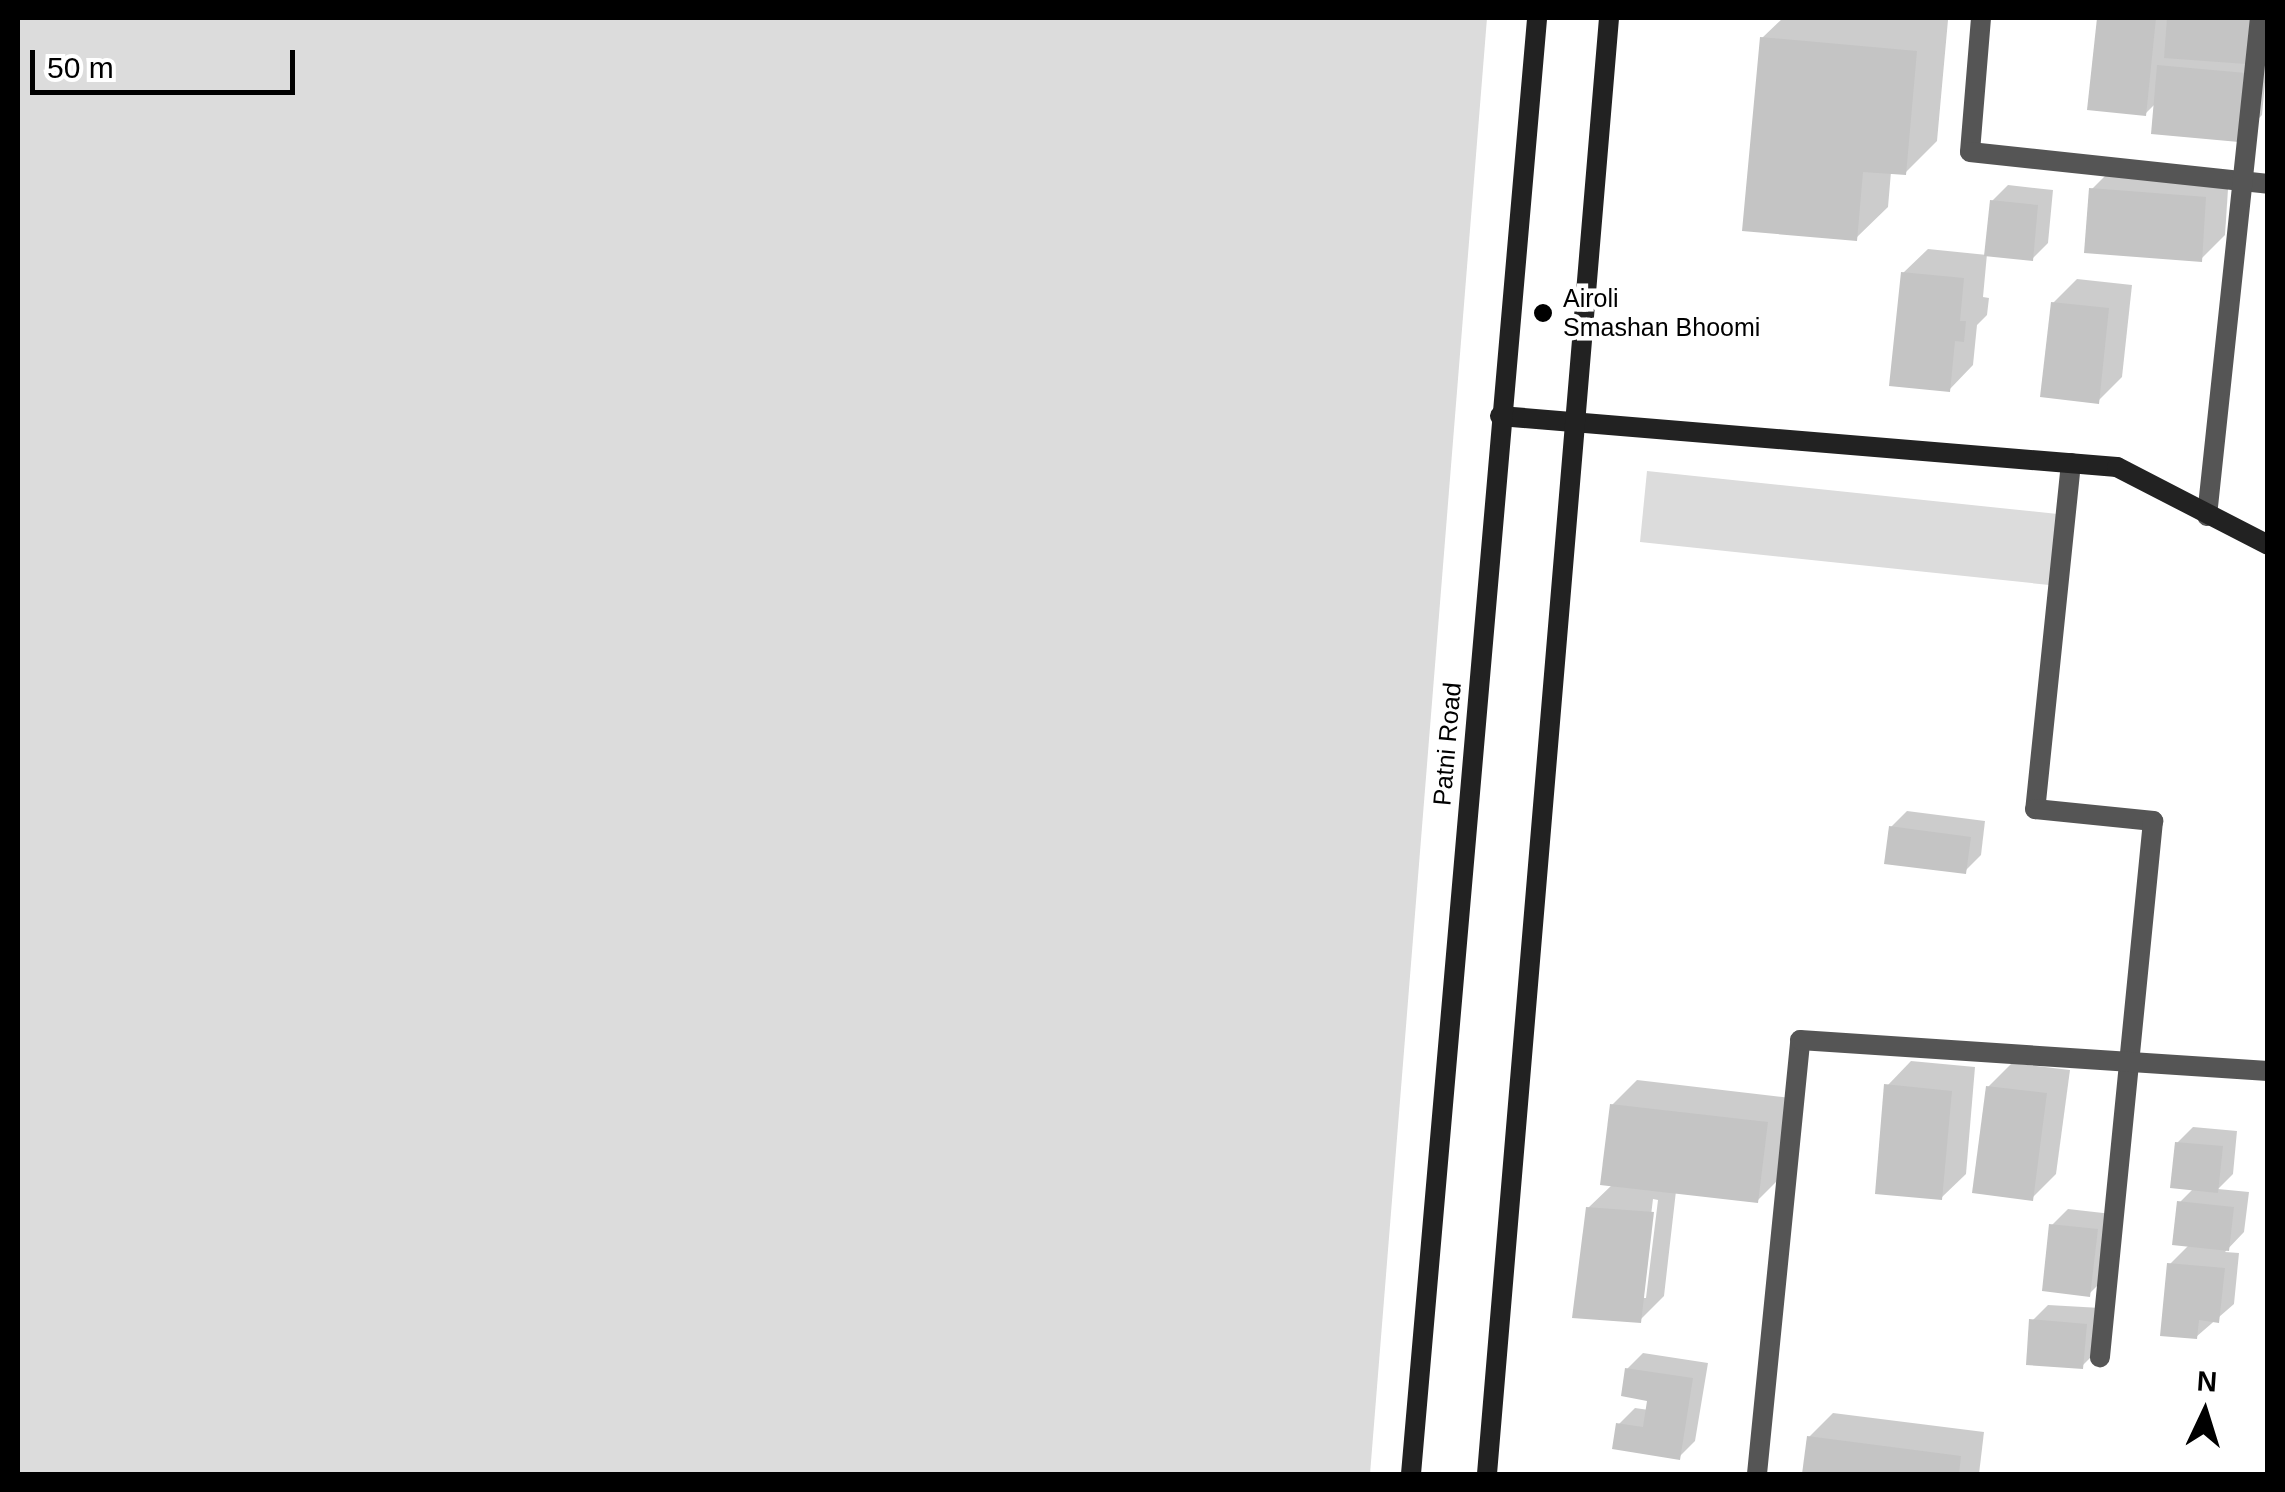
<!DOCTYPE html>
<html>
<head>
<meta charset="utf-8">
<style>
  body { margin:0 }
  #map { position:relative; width:2285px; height:1492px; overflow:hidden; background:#fff; font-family:Helvetica,sans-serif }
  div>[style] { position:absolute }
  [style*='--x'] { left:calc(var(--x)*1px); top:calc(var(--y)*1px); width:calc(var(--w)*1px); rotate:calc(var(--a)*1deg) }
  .green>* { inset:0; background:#dcdcdc }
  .shadow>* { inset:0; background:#0003 }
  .building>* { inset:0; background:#c4c4c4 }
  .street>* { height:20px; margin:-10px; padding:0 10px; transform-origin:10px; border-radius:10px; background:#555 }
  .secondary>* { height:20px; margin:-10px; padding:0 10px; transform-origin:10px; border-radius:10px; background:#222 }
  .dots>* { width:28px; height:28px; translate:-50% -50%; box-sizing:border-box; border:5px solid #fff; border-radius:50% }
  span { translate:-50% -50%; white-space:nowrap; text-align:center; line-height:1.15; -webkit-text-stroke:9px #fff; paint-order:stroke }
  .poi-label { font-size:25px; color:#000 }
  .left { translate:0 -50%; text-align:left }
  .street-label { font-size:25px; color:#000 }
  .frame { position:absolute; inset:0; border:20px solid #000; pointer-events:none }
  .north { position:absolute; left:2155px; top:1362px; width:100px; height:100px; -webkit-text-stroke:8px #fff; paint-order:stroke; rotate:4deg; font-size:28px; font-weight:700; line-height:40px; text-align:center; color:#000 }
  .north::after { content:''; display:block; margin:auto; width:35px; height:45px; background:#000; clip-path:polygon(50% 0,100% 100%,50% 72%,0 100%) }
  .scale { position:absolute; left:30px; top:50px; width:265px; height:45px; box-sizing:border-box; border:5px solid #000; border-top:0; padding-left:12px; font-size:30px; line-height:35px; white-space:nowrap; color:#000; -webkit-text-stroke:8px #fff; paint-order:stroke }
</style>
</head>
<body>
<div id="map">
  <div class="green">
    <i style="clip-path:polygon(18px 18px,1487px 18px,1370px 1474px,18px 1474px)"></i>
    <i style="clip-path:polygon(1647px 471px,2067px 515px,2059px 586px,1640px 542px)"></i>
  </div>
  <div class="shadow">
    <i style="clip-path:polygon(1783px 18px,1948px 20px,1937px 141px,1905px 173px,1891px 172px,1888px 207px,1856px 238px,1762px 38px)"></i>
    <i style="clip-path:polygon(2099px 18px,2268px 18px,2258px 49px,2268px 50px,2262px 115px,2238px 140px,2156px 103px,2145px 114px,2090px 108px)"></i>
    <i style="clip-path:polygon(2116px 165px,2229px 174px,2225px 235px,2201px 259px,2092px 189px)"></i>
    <i style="clip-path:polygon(2008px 185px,2053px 190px,2048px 243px,2032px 259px,1987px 254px,1983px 297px,1989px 298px,1987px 315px,1977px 325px,1973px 365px,1949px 390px,1903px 273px,1928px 249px,1987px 255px,1992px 201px)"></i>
    <i style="clip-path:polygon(2077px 279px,2132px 285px,2122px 377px,2098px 401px,2053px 303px)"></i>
    <i style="clip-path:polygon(1907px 811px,1985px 821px,1981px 855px,1965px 871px,1891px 827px)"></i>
    <i style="clip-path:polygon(1911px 1061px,1975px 1067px,1966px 1174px,1941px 1198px,1887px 1086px)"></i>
    <i style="clip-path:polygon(2012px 1063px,2070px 1070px,2056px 1174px,2032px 1198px,1988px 1087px)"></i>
    <i style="clip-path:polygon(evenodd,1637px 1080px,1791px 1098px,1781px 1177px,1757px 1201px,1676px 1191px,1664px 1296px,1640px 1320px,1588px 1208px,1613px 1184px,1612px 1105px,1637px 1080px,1653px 1199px,1658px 1200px,1646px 1298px,1641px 1298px,1653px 1199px)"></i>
    <i style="clip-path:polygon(2193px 1127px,2237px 1131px,2233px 1174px,2218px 1189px,2249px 1192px,2244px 1232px,2225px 1252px,2239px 1253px,2234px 1304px,2196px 1337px,2170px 1264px,2190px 1244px,2179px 1203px,2194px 1188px,2177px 1143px)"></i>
    <i style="clip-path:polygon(2068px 1209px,2112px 1214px,2105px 1278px,2089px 1294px,2052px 1225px)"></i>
    <i style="clip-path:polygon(2048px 1305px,2101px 1308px,2098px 1350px,2082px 1366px,2032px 1321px)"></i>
    <i style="clip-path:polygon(1643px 1353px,1708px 1363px,1695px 1441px,1679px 1457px,1619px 1424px,1635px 1408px,1649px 1410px,1650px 1398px,1627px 1369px)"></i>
    <i style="clip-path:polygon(1833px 1413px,1984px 1432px,1979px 1474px,1804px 1474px,1809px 1437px)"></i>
  </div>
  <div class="building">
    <i style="clip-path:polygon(2097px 18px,2156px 18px,2146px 116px,2087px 110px)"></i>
    <i style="clip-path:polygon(2167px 18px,2250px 18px,2246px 64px,2164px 58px)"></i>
    <i style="clip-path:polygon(1760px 37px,1917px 51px,1906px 175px,1863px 172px,1857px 241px,1742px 231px)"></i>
    <i style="clip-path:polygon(2157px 65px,2246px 73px,2239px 142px,2151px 134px)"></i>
    <i style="clip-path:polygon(2089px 188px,2206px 197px,2202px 262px,2084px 253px)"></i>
    <i style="clip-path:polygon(1990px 200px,2038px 205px,2033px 261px,1984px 256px)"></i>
    <i style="clip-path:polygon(1901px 272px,1964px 278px,1960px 321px,1966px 321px,1964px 342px,1955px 341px,1950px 392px,1889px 386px)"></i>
    <i style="clip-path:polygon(2051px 302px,2109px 308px,2099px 404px,2040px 397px)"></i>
    <i style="clip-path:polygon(1889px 826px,1971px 837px,1966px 874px,1884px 864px)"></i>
    <i style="clip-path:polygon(1884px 1084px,1952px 1091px,1942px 1200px,1875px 1194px)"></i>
    <i style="clip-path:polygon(1986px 1086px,2047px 1093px,2033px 1201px,1972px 1193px)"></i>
    <i style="clip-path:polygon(1610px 1104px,1768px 1122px,1758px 1203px,1600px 1185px)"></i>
    <i style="clip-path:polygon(2175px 1142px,2223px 1146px,2218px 1193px,2170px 1188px)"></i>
    <i style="clip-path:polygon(2177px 1201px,2234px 1207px,2229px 1251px,2172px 1245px)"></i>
    <i style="clip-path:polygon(1586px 1207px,1654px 1212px,1641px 1323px,1572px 1318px)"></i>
    <i style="clip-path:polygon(2049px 1224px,2098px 1229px,2090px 1297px,2042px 1291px)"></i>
    <i style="clip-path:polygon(2167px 1263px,2225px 1268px,2219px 1323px,2199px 1320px,2197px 1339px,2160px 1336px)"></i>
    <i style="clip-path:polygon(2029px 1319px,2087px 1324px,2083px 1369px,2026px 1365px)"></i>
    <i style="clip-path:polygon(1625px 1368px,1693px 1378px,1680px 1460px,1612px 1449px,1616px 1423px,1643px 1427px,1647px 1401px,1621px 1396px)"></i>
    <i style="clip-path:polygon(1807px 1436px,1961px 1456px,1959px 1474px,1802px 1474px)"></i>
  </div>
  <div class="street">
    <i style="--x:1981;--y:18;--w:134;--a:94.7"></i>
    <i style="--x:1970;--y:152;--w:300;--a:6.1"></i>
    <i style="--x:2071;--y:463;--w:348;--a:95.9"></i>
    <i style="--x:2035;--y:809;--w:119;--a:5.8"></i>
    <i style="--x:2153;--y:821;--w:539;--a:95.65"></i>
    <i style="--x:2207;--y:516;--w:501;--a:-83.93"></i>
    <i style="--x:1757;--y:1474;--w:436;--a:-84.3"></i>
    <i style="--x:1800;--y:1040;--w:469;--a:3.8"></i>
  </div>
  <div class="secondary">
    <i style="--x:1500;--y:416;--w:619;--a:4.73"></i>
    <i style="--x:2117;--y:467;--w:170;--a:27.3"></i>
    <i style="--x:1411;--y:1474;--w:1461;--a:-85.05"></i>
    <i style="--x:1487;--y:1474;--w:1461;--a:-85.21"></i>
  </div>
  <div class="dots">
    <i style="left:1543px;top:313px;background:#000"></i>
  </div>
  <div class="poi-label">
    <span class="left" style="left:1563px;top:313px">Airoli<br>Smashan Bhoomi</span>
  </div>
  <div class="street-label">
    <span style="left:1447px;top:744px;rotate:-85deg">Patni Road</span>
  </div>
  <div class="frame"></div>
  <div class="north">N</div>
  <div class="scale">50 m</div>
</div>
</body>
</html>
